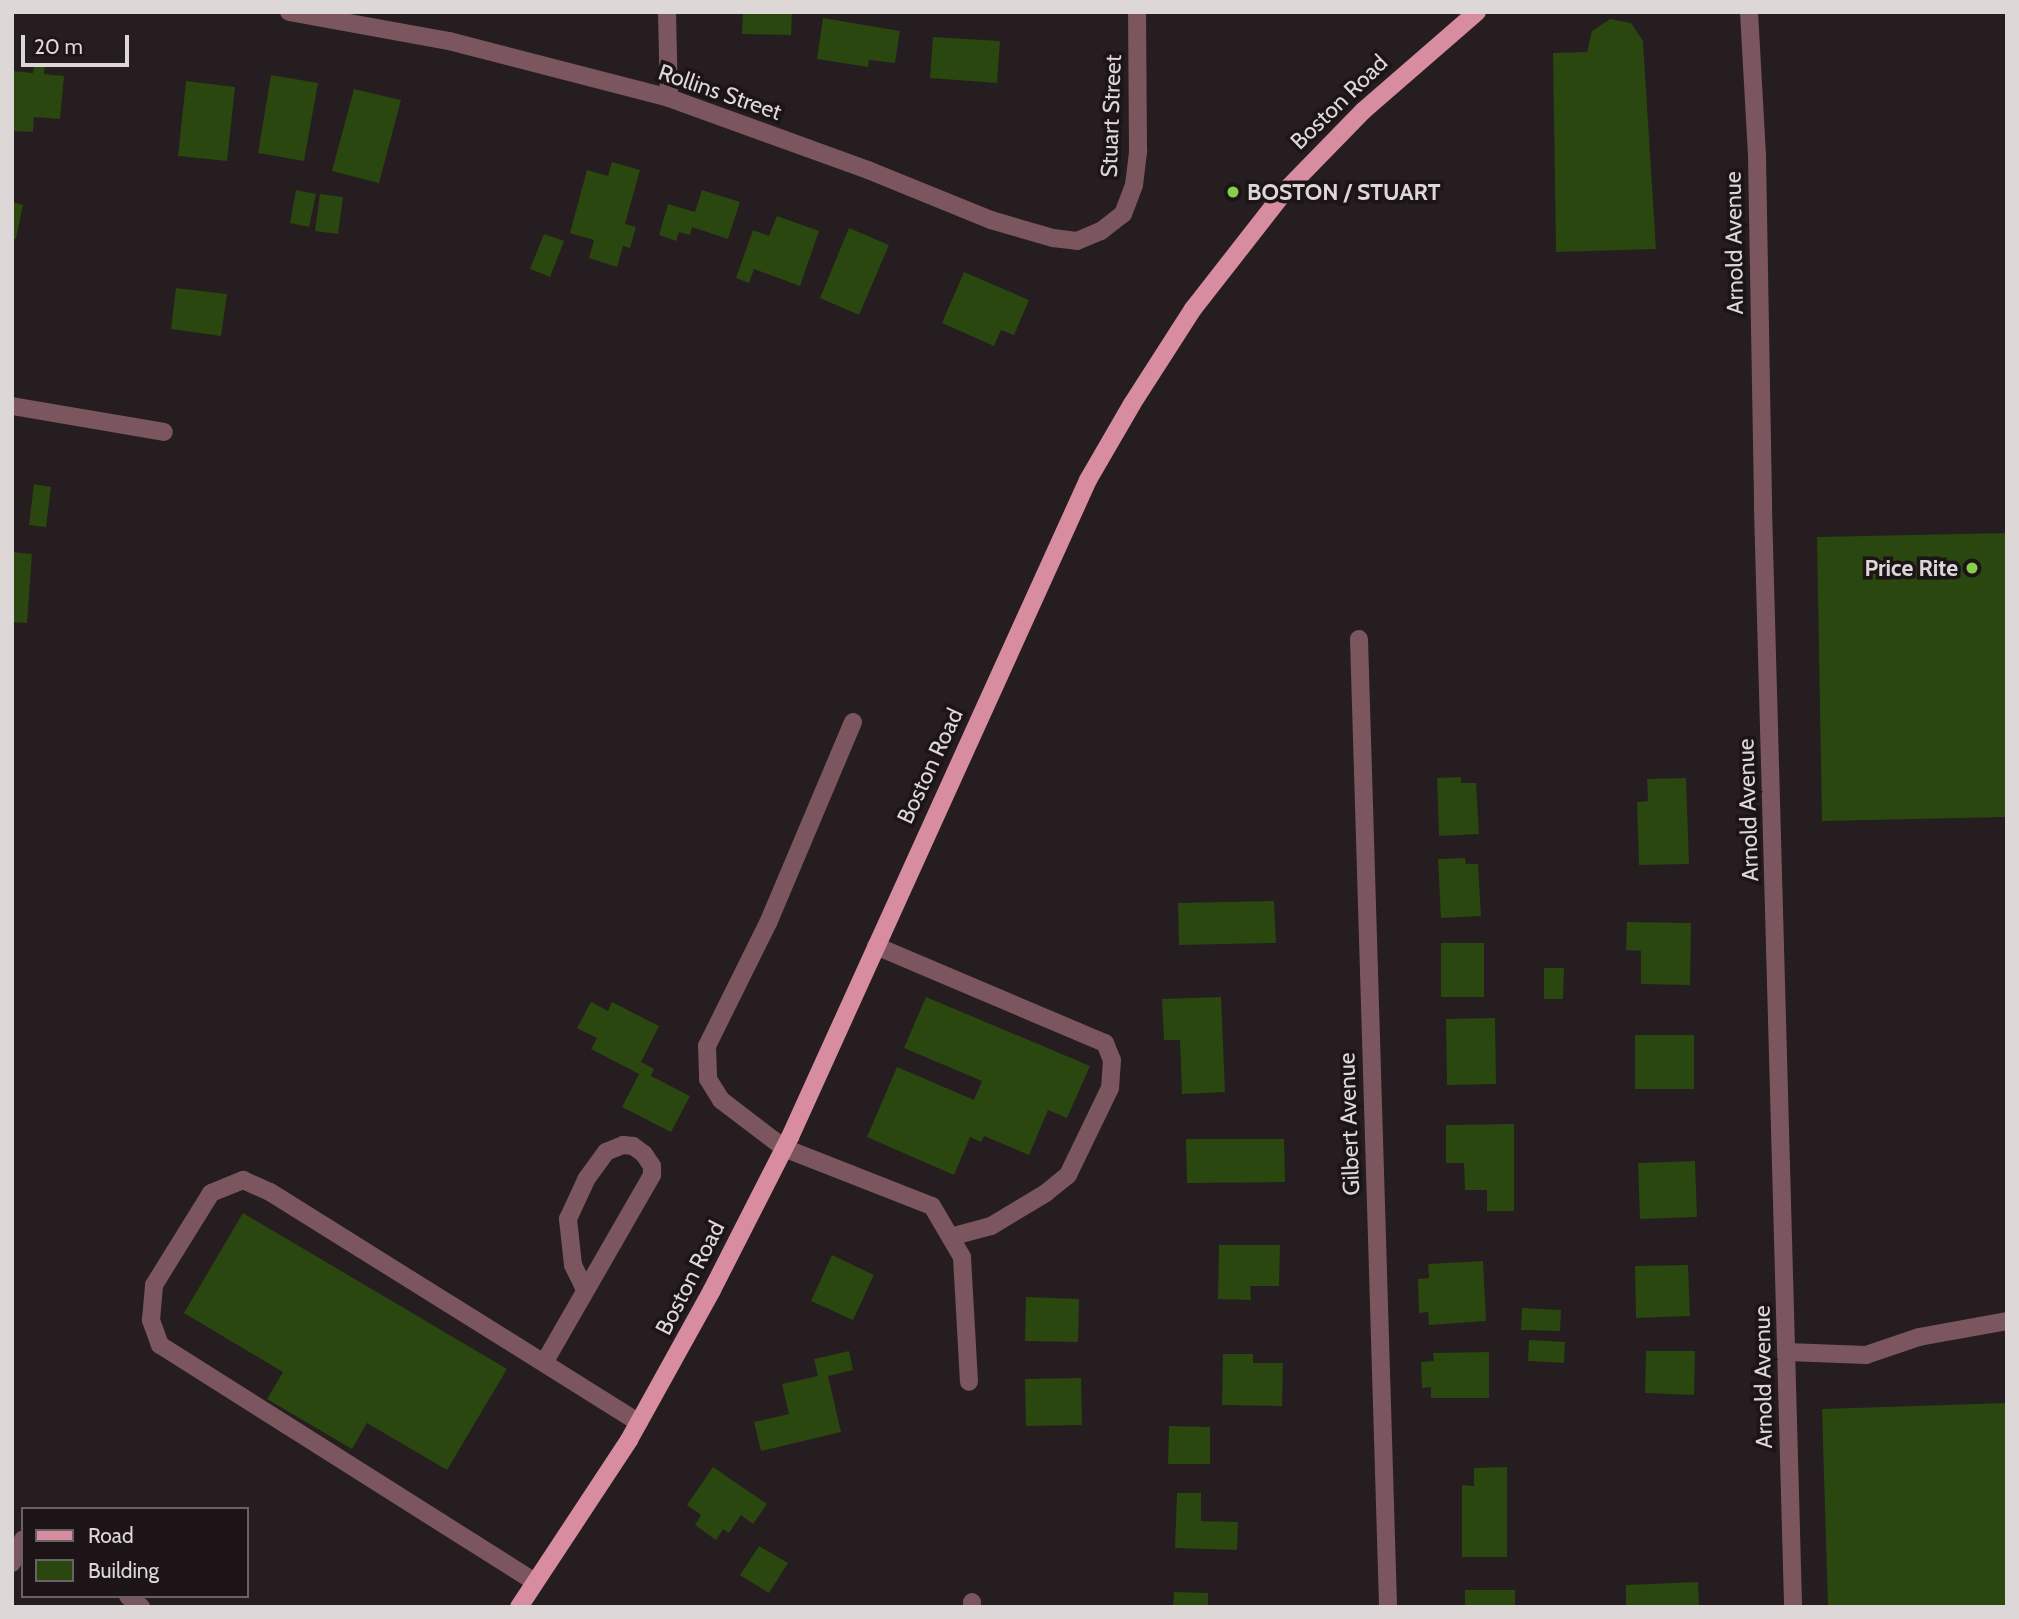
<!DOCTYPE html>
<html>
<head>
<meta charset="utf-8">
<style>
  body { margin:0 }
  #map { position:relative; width:2019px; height:1619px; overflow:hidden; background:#251d1f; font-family:Cabin,sans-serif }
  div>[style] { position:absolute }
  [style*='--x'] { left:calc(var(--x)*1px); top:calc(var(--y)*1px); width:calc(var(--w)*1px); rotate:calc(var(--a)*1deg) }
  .building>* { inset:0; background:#29470e }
  .minor>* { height:18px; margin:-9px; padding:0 9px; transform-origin:9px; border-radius:9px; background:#7b565f }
  .major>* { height:18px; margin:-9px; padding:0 9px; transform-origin:9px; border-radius:9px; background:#d88c9f }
  .dots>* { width:19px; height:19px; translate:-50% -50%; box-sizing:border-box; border:4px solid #1c1416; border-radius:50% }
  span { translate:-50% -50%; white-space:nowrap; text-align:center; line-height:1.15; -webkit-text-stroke:7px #1c1416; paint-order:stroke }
  .street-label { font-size:23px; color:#ddd7d8 }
  .poi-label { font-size:23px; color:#ddd7d8; font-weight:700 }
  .left { translate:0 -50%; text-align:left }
  .right { translate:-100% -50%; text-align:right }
  .frame { position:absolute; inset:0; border:14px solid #ddd7d8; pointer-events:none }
  .legend { position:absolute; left:21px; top:1507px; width:228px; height:91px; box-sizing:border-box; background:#1c1416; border:2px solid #696264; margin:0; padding:9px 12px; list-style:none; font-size:21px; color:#ddd7d8 }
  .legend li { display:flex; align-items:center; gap:14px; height:35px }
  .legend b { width:35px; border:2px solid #696264 }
  .scale { position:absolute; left:21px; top:35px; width:108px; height:32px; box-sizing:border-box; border:4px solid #ddd7d8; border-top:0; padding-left:9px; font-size:21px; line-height:24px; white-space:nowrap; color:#ddd7d8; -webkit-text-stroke:5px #1c1416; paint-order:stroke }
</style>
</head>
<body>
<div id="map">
  <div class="building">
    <i style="clip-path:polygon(743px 12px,792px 12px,791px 35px,742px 34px)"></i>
    <i style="clip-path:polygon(823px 18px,900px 31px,895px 63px,869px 60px,868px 67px,817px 59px)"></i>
    <i style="clip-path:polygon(1610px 19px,1631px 23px,1643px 41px,1656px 249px,1556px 252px,1553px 53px,1587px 52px,1592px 31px)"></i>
    <i style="clip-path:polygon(933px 37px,1000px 41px,997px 83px,930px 78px)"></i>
    <i style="clip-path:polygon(34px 64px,45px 65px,44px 74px,64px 76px,60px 119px,34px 117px,33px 132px,12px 131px,12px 71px,33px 73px)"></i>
    <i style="clip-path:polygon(271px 75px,318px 83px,304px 161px,258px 153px)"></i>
    <i style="clip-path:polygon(186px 81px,235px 87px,227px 161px,178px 156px)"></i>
    <i style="clip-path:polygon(354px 89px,401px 100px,379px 183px,332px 171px)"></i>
    <i style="clip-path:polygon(612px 162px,640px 170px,625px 224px,636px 227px,630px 248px,623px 246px,617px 267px,589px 258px,594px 240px,570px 233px,587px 170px,608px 176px)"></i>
    <i style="clip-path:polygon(296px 190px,316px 194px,309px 227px,290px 223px)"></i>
    <i style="clip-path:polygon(702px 190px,740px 202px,728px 239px,692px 227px,690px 235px,679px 232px,676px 241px,659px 235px,668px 204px,695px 212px)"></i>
    <i style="clip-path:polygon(320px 194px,343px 197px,338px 234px,315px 231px)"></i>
    <i style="clip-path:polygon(12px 202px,23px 205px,16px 239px,12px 239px)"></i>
    <i style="clip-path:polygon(777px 216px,819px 231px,800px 286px,754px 269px,749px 283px,736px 278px,753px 230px,769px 236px)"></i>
    <i style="clip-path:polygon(849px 228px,889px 245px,859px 315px,820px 298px)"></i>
    <i style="clip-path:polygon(544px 234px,564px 241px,550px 277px,530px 269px)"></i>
    <i style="clip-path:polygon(964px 272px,1029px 300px,1014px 335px,1001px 330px,994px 346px,942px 323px)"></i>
    <i style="clip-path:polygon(176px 288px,227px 294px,221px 336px,171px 329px)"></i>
    <i style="clip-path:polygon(34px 484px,51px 487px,46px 527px,29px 525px)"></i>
    <i style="clip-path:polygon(2007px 533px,2007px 817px,1822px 821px,1817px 537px)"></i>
    <i style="clip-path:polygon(12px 552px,32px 554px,27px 623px,12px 622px)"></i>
    <i style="clip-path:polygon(1461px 777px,1461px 783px,1476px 783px,1479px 834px,1439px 836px,1437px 778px)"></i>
    <i style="clip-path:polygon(1686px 778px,1689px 864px,1639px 865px,1637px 802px,1648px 801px,1647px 779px)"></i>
    <i style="clip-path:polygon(1465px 858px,1466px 864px,1478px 864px,1481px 916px,1441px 918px,1438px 859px)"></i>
    <i style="clip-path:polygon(1274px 901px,1276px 943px,1179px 945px,1178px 903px)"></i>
    <i style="clip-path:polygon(1627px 922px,1691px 923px,1690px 985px,1641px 984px,1641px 951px,1626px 950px)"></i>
    <i style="clip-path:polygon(1441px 943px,1484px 943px,1484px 997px,1441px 997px)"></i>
    <i style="clip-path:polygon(1544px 968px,1564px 968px,1563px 999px,1544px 999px)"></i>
    <i style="clip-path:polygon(926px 997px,1090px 1066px,1067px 1118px,1048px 1110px,1029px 1155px,984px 1136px,981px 1142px,970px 1137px,954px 1175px,867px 1137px,897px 1067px,974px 1100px,982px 1081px,904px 1048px)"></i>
    <i style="clip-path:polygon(1221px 997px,1225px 1092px,1182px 1094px,1180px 1040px,1164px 1040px,1162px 999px)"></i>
    <i style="clip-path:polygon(591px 1002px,608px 1011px,612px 1002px,659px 1026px,641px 1062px,654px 1069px,651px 1076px,690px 1096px,671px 1132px,622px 1107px,639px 1074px,591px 1049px,597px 1038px,577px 1028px)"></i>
    <i style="clip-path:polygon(1495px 1018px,1496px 1084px,1447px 1085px,1446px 1019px)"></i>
    <i style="clip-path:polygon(1635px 1035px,1694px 1035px,1694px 1089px,1635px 1089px)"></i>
    <i style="clip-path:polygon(1514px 1124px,1514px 1211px,1487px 1211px,1487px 1190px,1465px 1190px,1464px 1163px,1446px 1163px,1446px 1125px)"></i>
    <i style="clip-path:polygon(1186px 1139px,1284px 1139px,1285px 1182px,1187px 1183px)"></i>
    <i style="clip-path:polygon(1695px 1161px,1697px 1217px,1640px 1219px,1638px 1163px)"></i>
    <i style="clip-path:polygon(243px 1213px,507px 1369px,447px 1470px,367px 1423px,352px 1449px,267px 1399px,283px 1372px,184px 1313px)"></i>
    <i style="clip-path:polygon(1219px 1245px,1280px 1245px,1279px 1286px,1250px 1286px,1251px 1300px,1218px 1299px)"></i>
    <i style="clip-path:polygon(832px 1255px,874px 1275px,853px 1320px,811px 1301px)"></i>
    <i style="clip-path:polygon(1483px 1261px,1486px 1321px,1429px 1325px,1428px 1312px,1419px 1313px,1418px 1279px,1429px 1278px,1428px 1264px)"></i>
    <i style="clip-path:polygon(1688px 1265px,1690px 1316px,1636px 1318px,1635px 1266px)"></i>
    <i style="clip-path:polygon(1026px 1297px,1079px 1299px,1078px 1342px,1025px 1341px)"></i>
    <i style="clip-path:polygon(1522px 1308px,1561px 1310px,1560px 1331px,1521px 1330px)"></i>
    <i style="clip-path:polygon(1529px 1340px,1565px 1342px,1564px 1363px,1528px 1361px)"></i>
    <i style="clip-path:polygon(849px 1351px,853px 1370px,828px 1376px,841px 1432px,761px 1451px,754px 1422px,789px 1414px,782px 1384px,818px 1376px,814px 1359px)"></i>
    <i style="clip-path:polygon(1646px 1351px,1695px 1351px,1694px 1395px,1645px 1393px)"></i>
    <i style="clip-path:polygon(1489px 1352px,1489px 1398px,1431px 1398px,1431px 1387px,1422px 1388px,1421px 1362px,1434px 1361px,1433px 1353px)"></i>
    <i style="clip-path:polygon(1223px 1354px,1253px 1354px,1253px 1363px,1283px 1363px,1282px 1406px,1222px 1405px)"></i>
    <i style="clip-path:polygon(1081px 1378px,1082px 1425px,1026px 1426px,1025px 1379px)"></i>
    <i style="clip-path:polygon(2007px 1403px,2007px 1607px,1828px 1607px,1822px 1409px)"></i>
    <i style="clip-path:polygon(1169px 1426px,1210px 1427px,1210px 1464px,1168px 1464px)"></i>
    <i style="clip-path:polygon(713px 1467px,767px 1504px,753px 1524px,741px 1515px,729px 1533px,723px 1529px,716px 1540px,695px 1525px,701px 1515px,687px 1505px)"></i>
    <i style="clip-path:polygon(1507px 1467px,1507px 1557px,1462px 1557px,1462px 1485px,1474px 1486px,1474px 1468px)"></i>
    <i style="clip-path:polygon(1177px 1493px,1201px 1493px,1201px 1521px,1238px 1522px,1237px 1550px,1175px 1548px)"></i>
    <i style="clip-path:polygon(759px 1546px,788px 1563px,769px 1593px,740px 1575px)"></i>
    <i style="clip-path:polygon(1698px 1582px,1699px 1607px,1626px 1607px,1626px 1585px)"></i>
    <i style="clip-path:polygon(1465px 1590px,1515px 1590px,1515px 1607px,1465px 1607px)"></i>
    <i style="clip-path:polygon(1174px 1592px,1208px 1593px,1208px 1607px,1173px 1607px)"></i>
  </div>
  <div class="minor">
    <i style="--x:289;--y:12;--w:163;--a:10.3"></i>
    <i style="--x:449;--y:41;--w:227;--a:14.5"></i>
    <i style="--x:669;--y:98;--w:212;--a:19.9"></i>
    <i style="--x:868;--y:170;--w:133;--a:22.1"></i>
    <i style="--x:991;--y:220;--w:65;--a:16.2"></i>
    <i style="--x:1053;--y:238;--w:24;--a:7"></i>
    <i style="--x:1077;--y:241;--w:26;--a:-23"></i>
    <i style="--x:1101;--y:231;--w:28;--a:-38"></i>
    <i style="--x:1123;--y:214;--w:31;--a:-69"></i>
    <i style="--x:1134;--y:185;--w:35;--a:-83"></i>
    <i style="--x:1138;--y:150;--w:138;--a:-90.4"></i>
    <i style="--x:667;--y:12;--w:86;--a:88.7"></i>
    <i style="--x:1749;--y:12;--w:144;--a:86.8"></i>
    <i style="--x:1757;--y:156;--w:353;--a:89"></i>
    <i style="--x:1763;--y:509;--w:1098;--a:88.43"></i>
    <i style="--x:12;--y:406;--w:154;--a:9.7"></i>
    <i style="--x:1359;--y:639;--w:968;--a:88.28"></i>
    <i style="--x:853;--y:722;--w:218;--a:112.9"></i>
    <i style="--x:768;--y:923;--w:137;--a:116.4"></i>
    <i style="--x:707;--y:1046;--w:33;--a:88"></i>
    <i style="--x:708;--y:1079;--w:25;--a:58"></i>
    <i style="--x:721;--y:1100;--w:79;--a:37.3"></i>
    <i style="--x:784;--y:1148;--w:159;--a:21.4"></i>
    <i style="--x:932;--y:1206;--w:59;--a:59.5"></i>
    <i style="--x:962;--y:1257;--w:125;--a:86.8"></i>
    <i style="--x:876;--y:946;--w:249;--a:23"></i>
    <i style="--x:1105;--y:1043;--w:18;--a:68"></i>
    <i style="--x:1112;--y:1060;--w:28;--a:94"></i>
    <i style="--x:1110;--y:1088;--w:97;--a:115.8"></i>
    <i style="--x:1068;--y:1175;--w:28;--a:141"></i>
    <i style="--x:1046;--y:1193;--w:64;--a:149"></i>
    <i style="--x:991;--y:1226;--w:42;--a:165"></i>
    <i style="--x:1787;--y:1352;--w:79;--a:2.2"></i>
    <i style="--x:1866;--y:1355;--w:56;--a:-18.8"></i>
    <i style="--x:1919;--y:1337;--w:89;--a:-10.3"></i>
    <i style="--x:544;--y:1363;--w:217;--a:-60.1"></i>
    <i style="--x:652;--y:1175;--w:9;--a:-90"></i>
    <i style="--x:652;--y:1166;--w:14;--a:-124"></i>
    <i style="--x:644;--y:1154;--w:14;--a:-144"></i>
    <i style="--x:633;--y:1146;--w:10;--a:-174"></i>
    <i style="--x:623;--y:1145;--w:18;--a:158"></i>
    <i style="--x:606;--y:1152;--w:34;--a:126"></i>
    <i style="--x:586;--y:1180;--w:43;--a:114.8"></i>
    <i style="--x:568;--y:1219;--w:46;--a:83.8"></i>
    <i style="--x:573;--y:1265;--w:28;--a:64"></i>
    <i style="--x:12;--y:1563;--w:26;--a:-65"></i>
    <i style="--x:535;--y:1582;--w:444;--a:-147.7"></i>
    <i style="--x:160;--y:1345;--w:27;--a:-110"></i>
    <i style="--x:151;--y:1320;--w:35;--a:-85"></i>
    <i style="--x:154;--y:1285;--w:108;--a:-58.2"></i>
    <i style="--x:211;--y:1193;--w:35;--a:-22"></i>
    <i style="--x:243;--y:1180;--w:30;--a:24"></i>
    <i style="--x:270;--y:1192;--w:435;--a:32"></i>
    <i style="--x:128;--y:1596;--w:17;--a:40"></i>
    <i style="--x:972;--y:1602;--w:5;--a:90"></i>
  </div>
  <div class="major">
    <i style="--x:519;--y:1607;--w:200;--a:-56.6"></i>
    <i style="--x:629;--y:1440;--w:171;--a:-61"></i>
    <i style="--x:712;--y:1290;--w:172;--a:-63"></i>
    <i style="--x:790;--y:1137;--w:721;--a:-65.6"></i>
    <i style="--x:1088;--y:480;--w:88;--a:-59.9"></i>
    <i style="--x:1132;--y:404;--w:113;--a:-57.3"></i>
    <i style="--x:1193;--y:309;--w:151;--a:-52"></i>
    <i style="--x:1286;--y:190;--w:110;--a:-45.7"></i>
    <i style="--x:1363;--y:111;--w:151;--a:-41"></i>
  </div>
  <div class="dots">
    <i style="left:1233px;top:192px;background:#86cf4b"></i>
    <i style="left:1972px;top:568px;background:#86cf4b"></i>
  </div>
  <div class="street-label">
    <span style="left:720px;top:92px;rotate:19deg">Rollins Street</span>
    <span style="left:1339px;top:102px;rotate:-44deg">Boston Road</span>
    <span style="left:1111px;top:116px;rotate:-88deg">Stuart Street</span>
    <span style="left:1734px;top:243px;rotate:-91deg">Arnold Avenue</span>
    <span style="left:930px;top:766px;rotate:-65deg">Boston Road</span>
    <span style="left:1748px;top:810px;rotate:-92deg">Arnold Avenue</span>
    <span style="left:1349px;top:1124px;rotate:-92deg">Gilbert Avenue</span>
    <span style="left:690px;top:1278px;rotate:-63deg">Boston Road</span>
    <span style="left:1763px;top:1377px;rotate:-91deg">Arnold Avenue</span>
  </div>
  <div class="poi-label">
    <span class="left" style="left:1247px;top:192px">BOSTON / STUART</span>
    <span class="right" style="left:1958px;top:568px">Price Rite</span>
  </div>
  <div class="frame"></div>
  <ul class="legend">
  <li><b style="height:9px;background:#d88c9f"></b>Road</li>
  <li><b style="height:19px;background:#29470e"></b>Building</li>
  </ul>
  <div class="scale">20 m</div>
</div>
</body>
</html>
